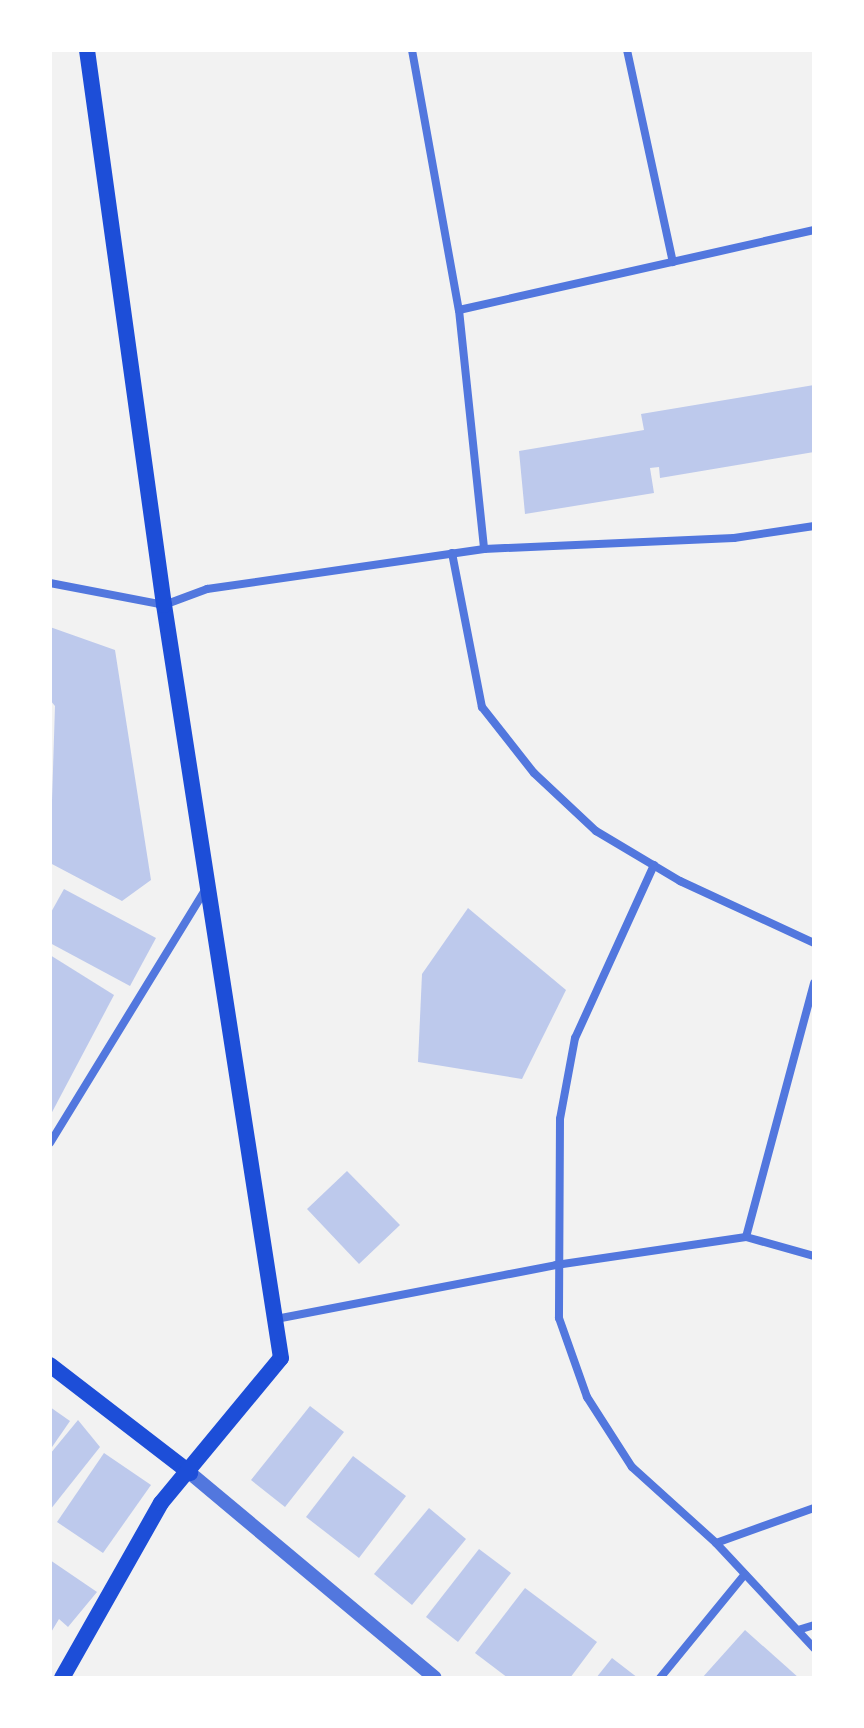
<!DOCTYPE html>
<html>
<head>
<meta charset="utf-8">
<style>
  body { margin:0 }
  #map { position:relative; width:864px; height:1728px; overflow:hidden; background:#f2f2f2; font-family:Barlow,sans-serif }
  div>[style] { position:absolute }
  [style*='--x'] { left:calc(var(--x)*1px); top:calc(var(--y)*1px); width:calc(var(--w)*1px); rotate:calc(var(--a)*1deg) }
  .building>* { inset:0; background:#bdc9ec }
  .minor>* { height:8px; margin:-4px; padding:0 4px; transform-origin:4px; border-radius:4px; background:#5277de }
  .tertiary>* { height:14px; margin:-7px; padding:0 7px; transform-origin:7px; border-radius:7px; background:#5277de }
  .secondary>* { height:16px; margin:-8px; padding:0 8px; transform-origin:8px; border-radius:8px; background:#1d4ed8 }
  span { translate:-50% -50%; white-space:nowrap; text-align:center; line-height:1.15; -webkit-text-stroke:7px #fff; paint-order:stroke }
  .frame { position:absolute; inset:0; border:52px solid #fff; pointer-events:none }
</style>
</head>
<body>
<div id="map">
  <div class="building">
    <i style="clip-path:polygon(814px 385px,814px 452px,660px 478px,659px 467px,650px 468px,654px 493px,525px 514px,519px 451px,644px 430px,641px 414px)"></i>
    <i style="clip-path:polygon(50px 627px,115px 650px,151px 880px,122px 901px,50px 863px,55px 706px,50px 700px)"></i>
    <i style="clip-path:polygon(64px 889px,156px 938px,130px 986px,50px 943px,50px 914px)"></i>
    <i style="clip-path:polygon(468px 908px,566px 990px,522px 1079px,418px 1062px,422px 974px)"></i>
    <i style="clip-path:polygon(50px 955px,114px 995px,50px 1116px)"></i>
    <i style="clip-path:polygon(347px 1171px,400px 1225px,359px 1264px,307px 1209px)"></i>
    <i style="clip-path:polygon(310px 1406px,344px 1432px,285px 1507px,251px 1480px)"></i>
    <i style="clip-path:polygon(50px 1407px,70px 1421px,50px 1450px)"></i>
    <i style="clip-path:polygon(78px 1420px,100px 1447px,50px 1510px,50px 1454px)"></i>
    <i style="clip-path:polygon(104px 1453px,151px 1485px,103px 1553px,57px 1522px)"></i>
    <i style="clip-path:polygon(353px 1456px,406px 1496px,359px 1558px,306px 1517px)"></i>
    <i style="clip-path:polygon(429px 1508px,466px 1539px,412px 1605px,374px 1574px)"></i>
    <i style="clip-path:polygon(479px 1549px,511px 1573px,458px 1642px,426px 1617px)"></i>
    <i style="clip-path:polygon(50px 1560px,97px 1592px,68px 1627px,59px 1619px,50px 1634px)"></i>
    <i style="clip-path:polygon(525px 1588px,597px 1642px,570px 1678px,508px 1678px,475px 1653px)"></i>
    <i style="clip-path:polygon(745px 1630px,799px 1678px,702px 1678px)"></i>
    <i style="clip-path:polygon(612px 1658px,638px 1678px,596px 1678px)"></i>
  </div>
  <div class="minor">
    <i style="--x:412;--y:50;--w:264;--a:79.8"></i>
    <i style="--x:459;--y:310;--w:240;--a:84"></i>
    <i style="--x:627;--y:50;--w:217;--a:77.8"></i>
    <i style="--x:459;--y:310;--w:364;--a:-12.7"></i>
    <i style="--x:452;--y:553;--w:157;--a:79"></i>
    <i style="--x:482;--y:707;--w:84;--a:51.8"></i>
    <i style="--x:534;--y:773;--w:85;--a:43.1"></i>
    <i style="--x:596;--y:831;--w:98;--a:30.8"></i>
    <i style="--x:680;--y:881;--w:148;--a:24.8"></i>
    <i style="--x:50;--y:583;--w:116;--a:10.9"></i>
    <i style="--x:164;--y:605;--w:46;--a:-20.4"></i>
    <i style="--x:207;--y:589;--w:280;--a:-8.2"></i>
    <i style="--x:484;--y:549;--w:250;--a:-2.5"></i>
    <i style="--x:734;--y:538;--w:81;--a:-8.5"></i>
    <i style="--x:654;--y:865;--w:190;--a:114.5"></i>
    <i style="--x:575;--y:1038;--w:82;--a:100.5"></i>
    <i style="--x:560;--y:1119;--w:199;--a:90.3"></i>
    <i style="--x:559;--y:1318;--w:84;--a:70.5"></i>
    <i style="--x:587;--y:1397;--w:83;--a:57.3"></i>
    <i style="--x:632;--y:1467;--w:113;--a:42.1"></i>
    <i style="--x:716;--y:1543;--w:144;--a:47"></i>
    <i style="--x:50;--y:1143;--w:299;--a:-58.5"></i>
    <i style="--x:746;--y:1237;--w:263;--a:-75"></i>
    <i style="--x:276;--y:1319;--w:285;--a:-10.9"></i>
    <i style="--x:556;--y:1265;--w:192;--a:-8.4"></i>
    <i style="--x:746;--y:1237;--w:71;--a:15.6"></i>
    <i style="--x:716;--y:1543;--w:104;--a:-19.7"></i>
    <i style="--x:798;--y:1630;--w:17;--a:-17"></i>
    <i style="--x:660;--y:1678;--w:134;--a:-50.7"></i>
  </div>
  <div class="tertiary">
    <i style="--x:190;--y:1473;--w:319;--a:39.9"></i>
  </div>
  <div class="secondary">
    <i style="--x:50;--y:1365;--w:177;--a:37.6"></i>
    <i style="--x:62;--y:1678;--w:201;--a:-60.5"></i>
    <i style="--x:161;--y:1503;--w:188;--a:-50.4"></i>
    <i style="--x:281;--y:1358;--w:762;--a:-98.83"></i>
    <i style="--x:164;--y:605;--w:560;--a:-97.9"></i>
  </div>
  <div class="frame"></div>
</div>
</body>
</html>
